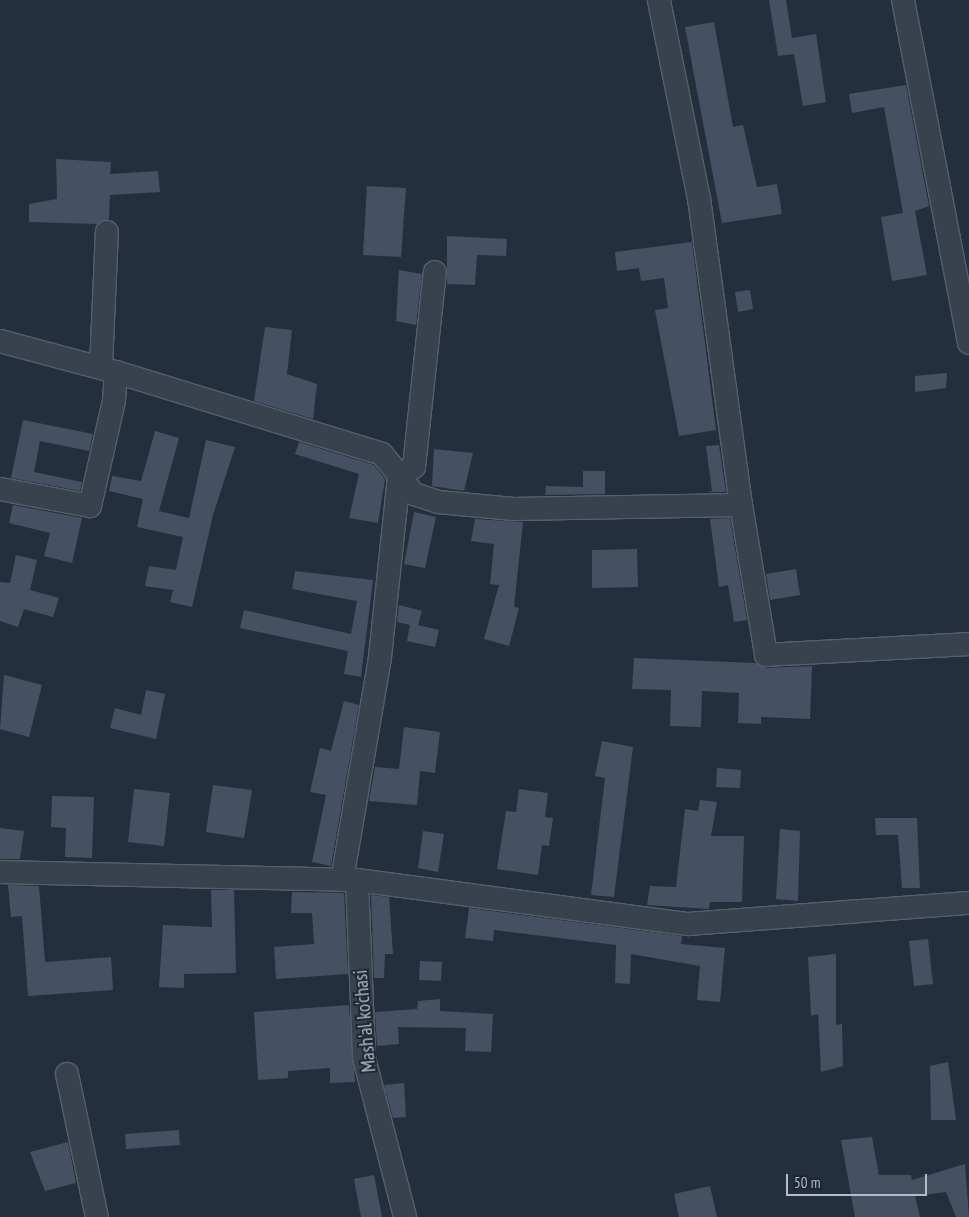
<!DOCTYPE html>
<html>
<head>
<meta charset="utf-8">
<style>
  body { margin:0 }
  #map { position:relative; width:969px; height:1217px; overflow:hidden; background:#242f3e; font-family:"PT Sans Narrow",sans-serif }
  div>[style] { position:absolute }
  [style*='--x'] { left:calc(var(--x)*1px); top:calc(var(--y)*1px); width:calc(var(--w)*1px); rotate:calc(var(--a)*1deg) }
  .building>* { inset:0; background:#455162 }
  .roads { filter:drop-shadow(1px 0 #565f6c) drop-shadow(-1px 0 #565f6c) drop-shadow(0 1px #565f6c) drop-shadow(0 -1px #565f6c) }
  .street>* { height:22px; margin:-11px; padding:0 11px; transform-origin:11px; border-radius:11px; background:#38414e }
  span { translate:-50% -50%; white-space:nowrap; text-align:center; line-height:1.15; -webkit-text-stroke:4px #1d2633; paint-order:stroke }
  .street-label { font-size:19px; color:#b4bcc9 }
  .scale { position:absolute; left:786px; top:1174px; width:141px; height:22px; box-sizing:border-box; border:2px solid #b4bcc9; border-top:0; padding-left:6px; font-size:15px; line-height:18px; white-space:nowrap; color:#b4bcc9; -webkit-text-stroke:4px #1d2633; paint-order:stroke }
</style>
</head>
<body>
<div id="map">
  <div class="building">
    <i style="clip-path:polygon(769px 0,786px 0,792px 38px,816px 34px,826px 102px,803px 106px,794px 54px,778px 56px)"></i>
    <i style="clip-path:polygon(714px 22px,733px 127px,743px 125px,757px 187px,777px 184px,782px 214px,722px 223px,685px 27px)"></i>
    <i style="clip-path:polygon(906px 85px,929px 206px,915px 211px,927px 275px,892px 281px,881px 217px,903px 213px,884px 107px,852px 113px,849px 94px)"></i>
    <i style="clip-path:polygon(56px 159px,111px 162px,110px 174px,158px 171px,160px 192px,110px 195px,109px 219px,97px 224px,29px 222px,29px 204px,57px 199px)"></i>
    <i style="clip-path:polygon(367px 186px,406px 188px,401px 257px,363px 255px)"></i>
    <i style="clip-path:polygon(447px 236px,507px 239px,506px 256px,477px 255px,475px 285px,447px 284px)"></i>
    <i style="clip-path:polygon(692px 242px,716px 430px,679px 436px,655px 310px,668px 308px,664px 278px,641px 281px,639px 268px,617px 271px,615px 252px)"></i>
    <i style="clip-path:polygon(399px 270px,422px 274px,416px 325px,396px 321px)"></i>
    <i style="clip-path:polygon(750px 290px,753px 309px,738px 312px,735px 292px)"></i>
    <i style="clip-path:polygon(265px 327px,292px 330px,287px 374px,317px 384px,313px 419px,254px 401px)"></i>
    <i style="clip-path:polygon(947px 373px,946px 388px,915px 392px,915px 376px)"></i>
    <i style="clip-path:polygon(23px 420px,93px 434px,89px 451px,40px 441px,34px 472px,82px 482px,80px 491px,11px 478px)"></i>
    <i style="clip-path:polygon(155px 431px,179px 438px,159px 511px,189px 518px,206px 440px,235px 447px,213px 515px,192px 607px,170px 602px,173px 590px,145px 586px,149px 566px,176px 570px,183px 537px,137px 527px,143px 499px,109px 491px,112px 476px,141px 481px)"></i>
    <i style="clip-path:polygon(299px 442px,374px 465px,385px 479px,378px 523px,349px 518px,359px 474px,295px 454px)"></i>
    <i style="clip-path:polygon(719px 445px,726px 492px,707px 492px,712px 491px,706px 446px)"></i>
    <i style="clip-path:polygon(434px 449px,473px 453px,464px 491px,432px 486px)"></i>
    <i style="clip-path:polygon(583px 471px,605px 471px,605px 494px,545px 495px,546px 486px,583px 487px)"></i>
    <i style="clip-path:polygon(13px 505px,82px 518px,72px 563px,44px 556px,50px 533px,9px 523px)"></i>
    <i style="clip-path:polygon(414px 512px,436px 517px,425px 568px,404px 564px)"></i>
    <i style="clip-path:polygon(730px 518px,747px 620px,734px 622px,728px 585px,719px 587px,710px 519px)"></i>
    <i style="clip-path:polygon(475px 519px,523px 522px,514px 607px,519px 608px,509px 646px,484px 639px,499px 585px,490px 584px,494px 544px,471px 541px)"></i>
    <i style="clip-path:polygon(637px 549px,638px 587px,592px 588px,592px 550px)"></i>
    <i style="clip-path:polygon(16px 555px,37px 560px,30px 590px,59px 598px,53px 617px,24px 609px,18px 627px,0 621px,0 582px,10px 583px)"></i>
    <i style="clip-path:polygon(796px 569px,800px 595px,770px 600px,766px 574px)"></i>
    <i style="clip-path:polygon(295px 571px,373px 580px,361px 677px,344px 674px,348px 651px,240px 628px,244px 610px,351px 634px,357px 601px,292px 589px)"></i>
    <i style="clip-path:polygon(399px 605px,422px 611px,418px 625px,439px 630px,435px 647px,407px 641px,410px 625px,397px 622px)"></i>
    <i style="clip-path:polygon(634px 658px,755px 663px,767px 668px,812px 666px,810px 719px,761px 717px,761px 724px,738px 723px,739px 693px,702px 691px,701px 727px,670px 726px,671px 690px,632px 689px)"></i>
    <i style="clip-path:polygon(4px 675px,42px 685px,29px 737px,0 729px)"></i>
    <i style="clip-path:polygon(146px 690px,165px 694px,156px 739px,110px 728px,115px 708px,141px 715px)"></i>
    <i style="clip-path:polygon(344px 701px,359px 705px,331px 866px,312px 862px,326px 795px,310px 792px,320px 748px,331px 751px)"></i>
    <i style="clip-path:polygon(404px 727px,440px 732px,435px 773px,420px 771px,417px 805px,369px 801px,375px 767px,399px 769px)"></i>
    <i style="clip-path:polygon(602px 741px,633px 747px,614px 897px,591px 895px,605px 778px,595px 776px)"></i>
    <i style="clip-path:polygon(717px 768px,741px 770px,740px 788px,716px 787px)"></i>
    <i style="clip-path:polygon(213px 785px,252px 790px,244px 838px,206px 832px)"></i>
    <i style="clip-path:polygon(134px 789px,170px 793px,164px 846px,128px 842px)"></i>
    <i style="clip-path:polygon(519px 789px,548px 793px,545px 817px,553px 818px,549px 846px,542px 845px,538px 875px,497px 869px,506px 811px,516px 812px)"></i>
    <i style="clip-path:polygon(52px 796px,94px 797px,92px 858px,65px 857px,66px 828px,51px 827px)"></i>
    <i style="clip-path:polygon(700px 800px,717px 802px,711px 836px,744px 836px,742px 902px,710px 902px,709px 909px,647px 905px,650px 886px,676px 887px,685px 809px,698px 811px)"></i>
    <i style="clip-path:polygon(875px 818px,917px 818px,920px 888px,902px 888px,898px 835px,876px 835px)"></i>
    <i style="clip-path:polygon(0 828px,24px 831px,20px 859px,0 859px)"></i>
    <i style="clip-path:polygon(780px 829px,800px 831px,798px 901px,776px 899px)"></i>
    <i style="clip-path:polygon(423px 831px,444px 834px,438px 872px,418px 868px)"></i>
    <i style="clip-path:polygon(8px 885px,39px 886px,45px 962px,111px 957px,113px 990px,28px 996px,22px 916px,11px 917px)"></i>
    <i style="clip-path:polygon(211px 890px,234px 890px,236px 973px,184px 974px,184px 988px,159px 987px,163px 925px,212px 927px)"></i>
    <i style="clip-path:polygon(292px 892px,344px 893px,348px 974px,276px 979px,274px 947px,314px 944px,312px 913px,291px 913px)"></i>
    <i style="clip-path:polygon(371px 895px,389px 897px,393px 954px,385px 954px,384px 978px,374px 978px)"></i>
    <i style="clip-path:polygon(469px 908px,682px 936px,681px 944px,725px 948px,720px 1002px,697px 1000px,700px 966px,631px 954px,630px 984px,615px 983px,616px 945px,494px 930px,493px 941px,465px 938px)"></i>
    <i style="clip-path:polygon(928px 939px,933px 984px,914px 986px,909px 941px)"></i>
    <i style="clip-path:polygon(836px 954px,836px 1025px,842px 1024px,843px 1066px,821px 1072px,818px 1014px,811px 1016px,808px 957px)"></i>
    <i style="clip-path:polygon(420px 961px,442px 962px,441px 981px,419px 980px)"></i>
    <i style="clip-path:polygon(440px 999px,440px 1011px,493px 1014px,491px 1052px,465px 1051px,466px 1028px,398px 1027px,399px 1044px,377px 1046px,375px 1012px,417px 1009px,418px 1001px)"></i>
    <i style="clip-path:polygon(349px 1005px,355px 1082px,330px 1083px,330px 1068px,288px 1071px,288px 1078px,258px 1080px,254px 1012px)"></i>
    <i style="clip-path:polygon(948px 1062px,956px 1120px,931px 1120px,930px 1066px)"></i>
    <i style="clip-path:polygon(404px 1083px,406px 1117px,393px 1118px,384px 1085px)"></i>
    <i style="clip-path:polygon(179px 1130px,180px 1145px,126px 1149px,125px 1134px)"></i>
    <i style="clip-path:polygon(872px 1137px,879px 1175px,911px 1175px,912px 1180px,965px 1164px,969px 1217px,956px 1217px,946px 1192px,915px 1196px,920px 1217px,855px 1217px,841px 1140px)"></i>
    <i style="clip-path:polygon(68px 1142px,76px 1183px,45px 1191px,30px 1152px)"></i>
    <i style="clip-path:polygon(374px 1175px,382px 1217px,361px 1217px,354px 1179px)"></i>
    <i style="clip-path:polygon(710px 1186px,717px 1217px,679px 1217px,674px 1194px)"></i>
  </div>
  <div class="roads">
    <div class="street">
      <i style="--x:903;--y:0;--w:349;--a:79.1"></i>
      <i style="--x:0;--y:341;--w:120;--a:15"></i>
      <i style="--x:116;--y:372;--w:29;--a:94"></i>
      <i style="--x:114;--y:401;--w:108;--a:102.9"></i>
      <i style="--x:90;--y:506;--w:92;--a:-169.3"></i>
      <i style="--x:101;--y:367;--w:135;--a:-87.5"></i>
      <i style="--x:116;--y:372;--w:278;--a:17.1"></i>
      <i style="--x:382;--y:454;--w:27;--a:51"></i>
      <i style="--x:399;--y:475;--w:17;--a:-28"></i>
      <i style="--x:414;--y:467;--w:196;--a:-83.9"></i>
      <i style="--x:399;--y:475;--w:24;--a:52"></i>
      <i style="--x:414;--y:494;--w:25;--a:18"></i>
      <i style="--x:438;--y:502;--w:76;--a:5.3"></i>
      <i style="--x:514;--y:509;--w:227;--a:-1"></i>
      <i style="--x:741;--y:505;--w:309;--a:-97.8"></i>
      <i style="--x:699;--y:199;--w:203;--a:-101.4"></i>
      <i style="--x:741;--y:505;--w:152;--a:80.5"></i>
      <i style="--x:766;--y:655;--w:203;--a:-3.1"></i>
      <i style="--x:0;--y:872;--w:357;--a:1.3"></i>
      <i style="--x:357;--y:880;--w:334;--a:7.6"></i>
      <i style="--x:688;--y:924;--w:282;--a:-4.3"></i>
      <i style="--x:342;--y:880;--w:226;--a:-80.3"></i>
      <i style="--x:380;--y:657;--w:183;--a:-84"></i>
      <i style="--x:357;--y:880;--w:178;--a:87.7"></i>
      <i style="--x:364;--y:1058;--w:164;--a:75.5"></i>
      <i style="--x:67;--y:1074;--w:146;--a:78.2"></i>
    </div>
  </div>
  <div class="street-label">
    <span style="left:365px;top:1021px;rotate:-95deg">Mash'al ko'chasi</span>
  </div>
  <div class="scale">50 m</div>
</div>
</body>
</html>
